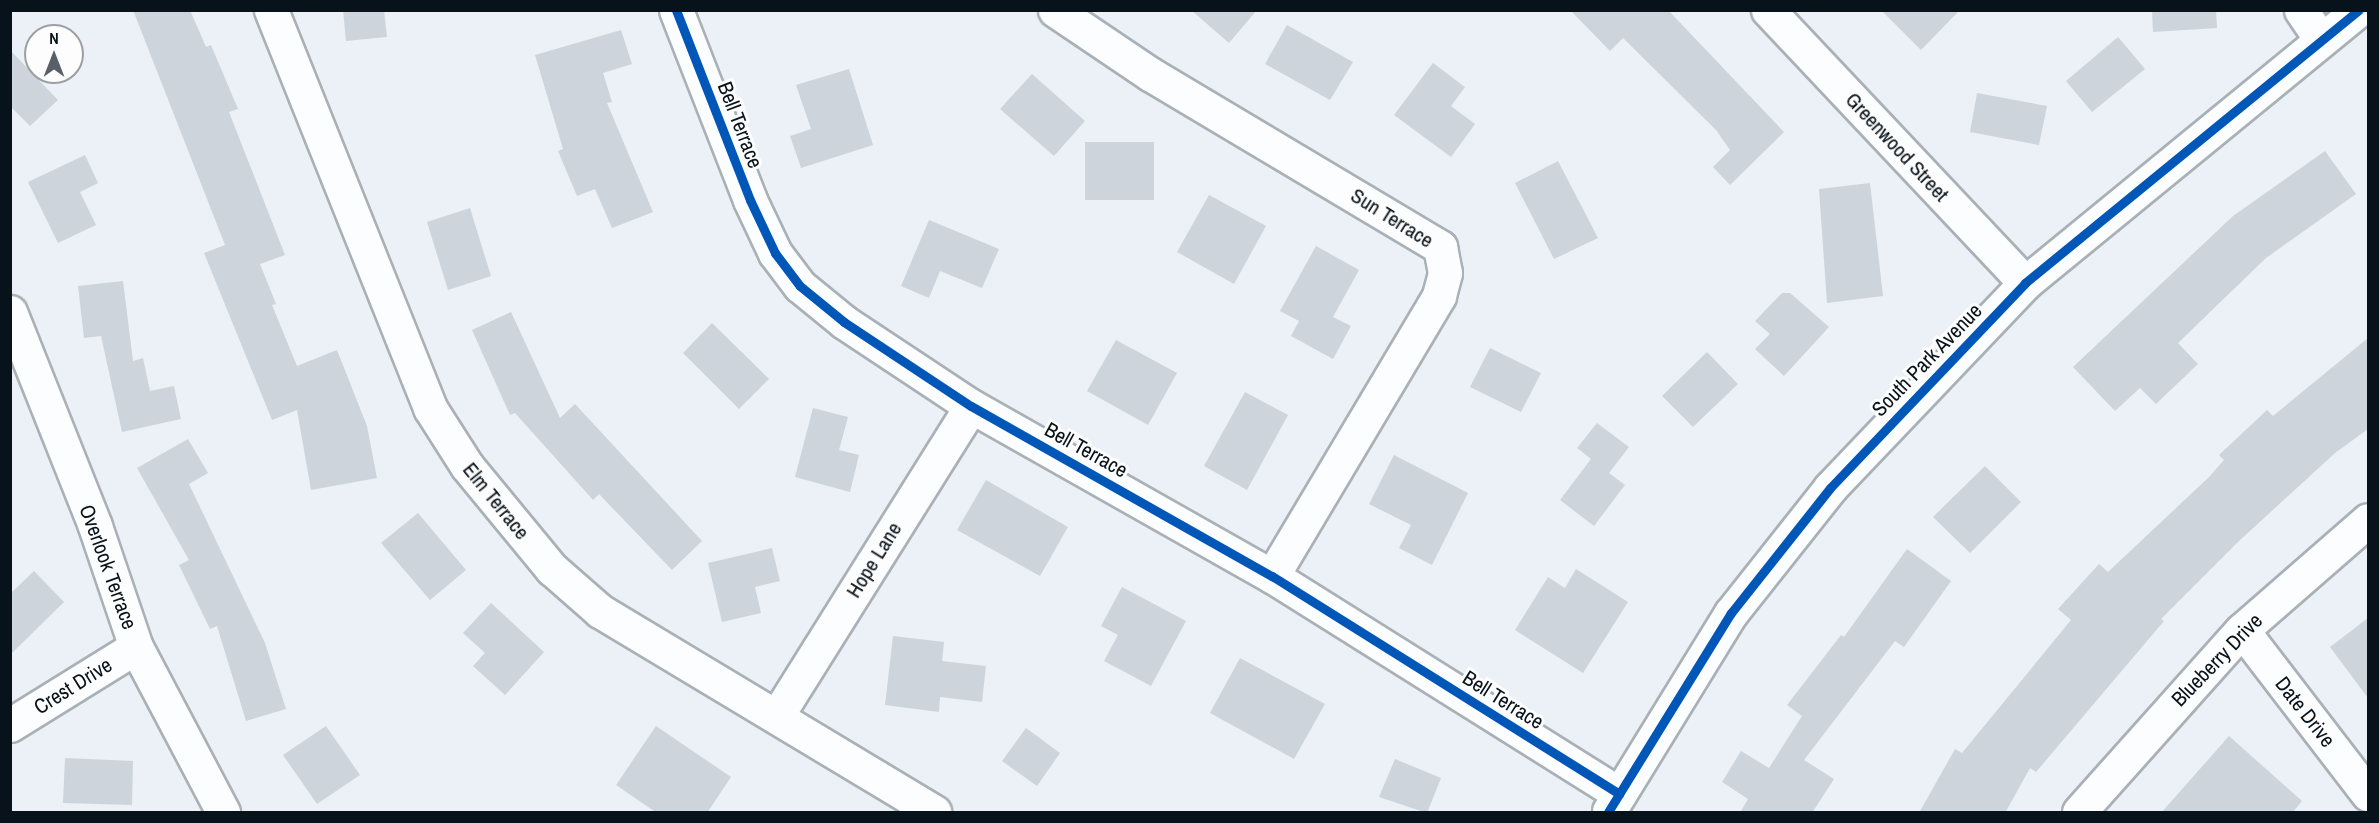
<!DOCTYPE html>
<html>
<head>
<meta charset="utf-8">
<style>
  body { margin:0 }
  #map { position:relative; width:2379px; height:823px; overflow:hidden; background:#ebf1f6; font-family:"Archivo Narrow",sans-serif }
  div>[style] { position:absolute }
  [style*='--x'] { left:calc(var(--x)*1px); top:calc(var(--y)*1px); width:calc(var(--w)*1px); rotate:calc(var(--a)*1deg) }
  .building>* { inset:0; background:#cdd4db }
  .roads { filter:drop-shadow(2px 0 #a9b1b7) drop-shadow(-2px 0 #a9b1b7) drop-shadow(0 2px #a9b1b7) drop-shadow(0 -2px #a9b1b7) }
  .minor>* { height:33px; margin:-16.5px; padding:0 16.5px; transform-origin:16.5px; border-radius:16.5px; background:#fcfdfe }
  .cycleway>* { height:9px; margin:-4.5px; padding:0 4.5px; transform-origin:4.5px; border-radius:4.5px; background:#0057b8 }
  span { translate:-50% -50%; white-space:nowrap; text-align:center; line-height:1.15; -webkit-text-stroke:6px #fdfdfd; paint-order:stroke }
  .street-label { font-size:21px; color:#08121a }
  .frame { position:absolute; inset:0; border:12px solid #08121a; pointer-events:none }
  .north { position:absolute; left:24px; top:24px; width:60px; height:60px; box-sizing:border-box; background:#fdfdfd; border:2px solid #9b9fa2; border-radius:50%; rotate:0deg; font-size:16px; font-weight:700; line-height:24px; text-align:center; color:#08121a }
  .north::after { content:''; display:block; margin:auto; width:21px; height:27px; background:#576067; clip-path:polygon(50% 0,100% 100%,50% 72%,0 100%) }
</style>
</head>
<body>
<div id="map">
  <div class="building">
    <i style="clip-path:polygon(133px 10px,190px 10px,206px 47px,211px 45px,238px 109px,229px 112px,285px 255px,260px 264px,276px 304px,272px 305px,297px 366px,337px 350px,367px 426px,377px 478px,311px 490px,297px 410px,272px 420px,204px 253px,225px 245px)"></i>
    <i style="clip-path:polygon(343px 10px,384px 10px,387px 37px,346px 41px)"></i>
    <i style="clip-path:polygon(1191px 10px,1257px 10px,1229px 43px)"></i>
    <i style="clip-path:polygon(1570px 10px,1668px 10px,1784px 132px,1730px 185px,1713px 167px,1730px 150px,1716px 130px,1623px 38px,1610px 51px)"></i>
    <i style="clip-path:polygon(1881px 10px,1960px 10px,1921px 50px)"></i>
    <i style="clip-path:polygon(2152px 10px,2216px 10px,2217px 28px,2153px 32px)"></i>
    <i style="clip-path:polygon(1287px 25px,1353px 62px,1330px 100px,1265px 64px)"></i>
    <i style="clip-path:polygon(621px 30px,632px 64px,603px 73px,612px 102px,607px 103px,653px 212px,612px 228px,595px 189px,577px 196px,558px 151px,563px 149px,535px 55px)"></i>
    <i style="clip-path:polygon(2118px 37px,2145px 69px,2092px 112px,2066px 81px)"></i>
    <i style="clip-path:polygon(10px 50px,58px 100px,30px 126px,10px 106px)"></i>
    <i style="clip-path:polygon(1433px 63px,1465px 87px,1451px 106px,1475px 124px,1451px 157px,1394px 115px)"></i>
    <i style="clip-path:polygon(849px 69px,873px 145px,801px 168px,790px 136px,811px 129px,796px 85px)"></i>
    <i style="clip-path:polygon(1032px 74px,1085px 121px,1054px 156px,1000px 109px)"></i>
    <i style="clip-path:polygon(1977px 93px,2047px 106px,2039px 145px,1970px 132px)"></i>
    <i style="clip-path:polygon(1085px 142px,1154px 142px,1154px 200px,1085px 200px)"></i>
    <i style="clip-path:polygon(2325px 151px,2356px 194px,2266px 258px,2178px 343px,2198px 364px,2156px 404px,2140px 388px,2115px 411px,2073px 367px,2233px 216px)"></i>
    <i style="clip-path:polygon(85px 155px,98px 183px,80px 192px,96px 225px,58px 243px,28px 182px)"></i>
    <i style="clip-path:polygon(1558px 161px,1598px 238px,1554px 259px,1515px 183px)"></i>
    <i style="clip-path:polygon(1870px 183px,1883px 296px,1827px 303px,1819px 189px)"></i>
    <i style="clip-path:polygon(1209px 195px,1266px 226px,1234px 284px,1177px 252px)"></i>
    <i style="clip-path:polygon(470px 208px,491px 276px,448px 290px,427px 222px)"></i>
    <i style="clip-path:polygon(929px 220px,999px 249px,982px 288px,940px 271px,929px 298px,901px 286px)"></i>
    <i style="clip-path:polygon(1316px 246px,1359px 270px,1333px 317px,1351px 326px,1333px 359px,1291px 336px,1299px 321px,1280px 311px)"></i>
    <i style="clip-path:polygon(123px 281px,133px 361px,143px 358px,150px 391px,174px 386px,181px 419px,122px 432px,101px 336px,84px 338px,78px 286px)"></i>
    <i style="clip-path:polygon(1782px 293px,1790px 293px,1829px 327px,1784px 376px,1755px 349px,1770px 334px,1755px 321px)"></i>
    <i style="clip-path:polygon(511px 312px,560px 418px,575px 404px,702px 541px,672px 570px,599px 494px,593px 500px,515px 413px,510px 415px,472px 330px)"></i>
    <i style="clip-path:polygon(712px 323px,769px 379px,739px 409px,683px 353px)"></i>
    <i style="clip-path:polygon(2368px 338px,2368px 429px,2335px 453px,2239px 541px,2161px 619px,2164px 621px,2036px 772px,2030px 768px,2005px 813px,1919px 813px,1955px 749px,1962px 753px,2071px 620px,2058px 609px,2099px 564px,2108px 572px,2209px 477px,2224px 460px,2219px 455px,2267px 410px,2273px 416px)"></i>
    <i style="clip-path:polygon(1116px 340px,1177px 373px,1148px 425px,1087px 391px)"></i>
    <i style="clip-path:polygon(1490px 348px,1541px 373px,1521px 412px,1470px 387px)"></i>
    <i style="clip-path:polygon(1707px 352px,1738px 384px,1693px 427px,1662px 396px)"></i>
    <i style="clip-path:polygon(1245px 392px,1288px 415px,1247px 490px,1204px 466px)"></i>
    <i style="clip-path:polygon(813px 408px,848px 417px,839px 450px,859px 455px,850px 492px,795px 477px)"></i>
    <i style="clip-path:polygon(1597px 423px,1629px 447px,1609px 473px,1625px 485px,1594px 526px,1560px 500px,1591px 459px,1577px 448px)"></i>
    <i style="clip-path:polygon(188px 439px,208px 473px,189px 484px,265px 643px,286px 709px,246px 721px,217px 626px,210px 629px,179px 565px,189px 560px,137px 468px)"></i>
    <i style="clip-path:polygon(1394px 455px,1468px 493px,1432px 565px,1399px 548px,1411px 525px,1369px 504px)"></i>
    <i style="clip-path:polygon(1985px 466px,2021px 502px,1970px 553px,1933px 517px)"></i>
    <i style="clip-path:polygon(986px 480px,1068px 527px,1040px 576px,957px 530px)"></i>
    <i style="clip-path:polygon(418px 513px,466px 570px,430px 600px,381px 543px)"></i>
    <i style="clip-path:polygon(772px 548px,780px 581px,755px 587px,761px 613px,722px 622px,708px 563px)"></i>
    <i style="clip-path:polygon(1907px 549px,1951px 581px,1904px 647px,1895px 641px,1804px 760px,1834px 779px,1812px 813px,1740px 813px,1748px 799px,1722px 782px,1741px 751px,1769px 768px,1802px 716px,1787px 705px,1841px 635px,1844px 637px)"></i>
    <i style="clip-path:polygon(1576px 569px,1628px 602px,1583px 673px,1515px 630px,1548px 577px,1565px 588px)"></i>
    <i style="clip-path:polygon(34px 571px,64px 602px,10px 655px,10px 594px)"></i>
    <i style="clip-path:polygon(1122px 587px,1186px 621px,1151px 686px,1104px 661px,1118px 635px,1101px 626px)"></i>
    <i style="clip-path:polygon(491px 603px,544px 652px,505px 695px,473px 666px,485px 653px,463px 633px)"></i>
    <i style="clip-path:polygon(2368px 618px,2368px 698px,2330px 647px)"></i>
    <i style="clip-path:polygon(893px 636px,944px 642px,942px 661px,986px 666px,982px 702px,940px 697px,939px 712px,885px 705px)"></i>
    <i style="clip-path:polygon(1240px 658px,1325px 704px,1294px 759px,1210px 713px)"></i>
    <i style="clip-path:polygon(326px 726px,360px 775px,317px 804px,283px 755px)"></i>
    <i style="clip-path:polygon(656px 726px,731px 777px,707px 813px,657px 813px,616px 785px)"></i>
    <i style="clip-path:polygon(1026px 728px,1060px 753px,1037px 786px,1002px 761px)"></i>
    <i style="clip-path:polygon(2229px 736px,2302px 801px,2292px 813px,2161px 813px)"></i>
    <i style="clip-path:polygon(65px 758px,133px 761px,132px 805px,63px 803px)"></i>
    <i style="clip-path:polygon(1395px 759px,1441px 778px,1427px 813px,1379px 797px)"></i>
  </div>
  <div class="roads">
    <div class="minor">
      <i style="--x:271;--y:10;--w:429;--a:68.2"></i>
      <i style="--x:430;--y:408;--w:69;--a:57.5"></i>
      <i style="--x:467;--y:466;--w:134;--a:50.5"></i>
      <i style="--x:552;--y:569;--w:64;--a:41.2"></i>
      <i style="--x:600;--y:611;--w:390;--a:31"></i>
      <i style="--x:676;--y:10;--w:204;--a:68.7"></i>
      <i style="--x:750;--y:200;--w:59;--a:64.7"></i>
      <i style="--x:775;--y:253;--w:41;--a:52.9"></i>
      <i style="--x:800;--y:286;--w:57;--a:39.3"></i>
      <i style="--x:844;--y:322;--w:152;--a:33.5"></i>
      <i style="--x:971;--y:406;--w:346;--a:29.5"></i>
      <i style="--x:1272;--y:576;--w:410;--a:32.1"></i>
      <i style="--x:1055;--y:10;--w:115;--a:34"></i>
      <i style="--x:1150;--y:74;--w:338;--a:30.8"></i>
      <i style="--x:1440;--y:247;--w:26;--a:79"></i>
      <i style="--x:1445;--y:273;--w:24;--a:105"></i>
      <i style="--x:1439;--y:296;--w:326;--a:120.8"></i>
      <i style="--x:1768;--y:10;--w:375;--a:46.7"></i>
      <i style="--x:2301;--y:10;--w:34;--a:56"></i>
      <i style="--x:10;--y:312;--w:230;--a:68.3"></i>
      <i style="--x:95;--y:526;--w:128;--a:71.3"></i>
      <i style="--x:136;--y:647;--w:187;--a:62.2"></i>
      <i style="--x:2242;--y:630;--w:207;--a:52.5"></i>
      <i style="--x:778;--y:714;--w:363;--a:-57.9"></i>
      <i style="--x:10;--y:725;--w:148;--a:-31.8"></i>
      <i style="--x:1609;--y:811;--w:233;--a:-58.4"></i>
      <i style="--x:1731;--y:613;--w:159;--a:-51.6"></i>
      <i style="--x:1830;--y:488;--w:283;--a:-46.4"></i>
      <i style="--x:2025;--y:283;--w:431;--a:-39.3"></i>
      <i style="--x:2079;--y:812;--w:244;--a:-48.2"></i>
      <i style="--x:2242;--y:630;--w:167;--a:-41.1"></i>
    </div>
  </div>
  <div class="cycleway">
    <i style="--x:676;--y:10;--w:204;--a:68.7"></i>
    <i style="--x:750;--y:200;--w:59;--a:64.7"></i>
    <i style="--x:775;--y:253;--w:41;--a:52.9"></i>
    <i style="--x:800;--y:286;--w:57;--a:39.3"></i>
    <i style="--x:844;--y:322;--w:152;--a:33.5"></i>
    <i style="--x:971;--y:406;--w:346;--a:29.5"></i>
    <i style="--x:1272;--y:576;--w:410;--a:32.1"></i>
    <i style="--x:1608;--y:812;--w:234;--a:-58.3"></i>
    <i style="--x:1731;--y:613;--w:159;--a:-51.6"></i>
    <i style="--x:1830;--y:488;--w:283;--a:-46.4"></i>
    <i style="--x:2025;--y:283;--w:431;--a:-39.3"></i>
  </div>
  <div class="street-label">
    <span style="left:740px;top:125px;rotate:69deg">Bell Terrace</span>
    <span style="left:1897px;top:147px;rotate:47deg">Greenwood Street</span>
    <span style="left:1392px;top:218px;rotate:32deg">Sun Terrace</span>
    <span style="left:1927px;top:360px;rotate:-46deg">South Park Avenue</span>
    <span style="left:1086px;top:450px;rotate:29deg">Bell Terrace</span>
    <span style="left:496px;top:501px;rotate:51deg">Elm Terrace</span>
    <span style="left:874px;top:560px;rotate:-58deg">Hope Lane</span>
    <span style="left:108px;top:567px;rotate:70deg">Overlook Terrace</span>
    <span style="left:2217px;top:660px;rotate:-46deg">Blueberry Drive</span>
    <span style="left:73px;top:686px;rotate:-32deg">Crest Drive</span>
    <span style="left:1503px;top:700px;rotate:32deg">Bell Terrace</span>
    <span style="left:2305px;top:712px;rotate:52deg">Date Drive</span>
  </div>
  <div class="frame"></div>
  <div class="north">N</div>
</div>
</body>
</html>
